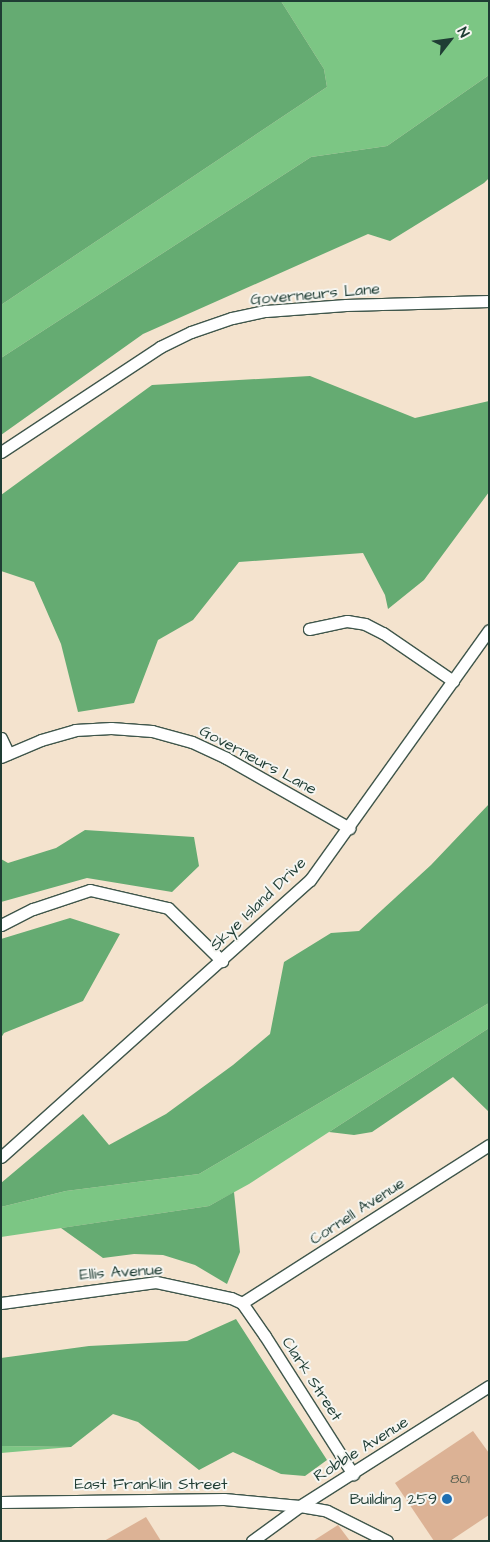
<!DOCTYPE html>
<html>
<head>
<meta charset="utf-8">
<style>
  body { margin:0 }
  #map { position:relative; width:490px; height:1542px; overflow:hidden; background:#f4e3ce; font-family:"Architects Daughter",sans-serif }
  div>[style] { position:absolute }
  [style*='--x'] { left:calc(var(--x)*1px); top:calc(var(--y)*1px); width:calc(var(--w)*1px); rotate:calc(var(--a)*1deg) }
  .green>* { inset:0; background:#7cc684 }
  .forest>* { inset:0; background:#65ab72 }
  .building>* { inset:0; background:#dcb295 }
  .roads { filter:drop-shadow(1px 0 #3f564b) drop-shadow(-1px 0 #3f564b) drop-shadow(0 1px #3f564b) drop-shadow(0 -1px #3f564b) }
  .minor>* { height:11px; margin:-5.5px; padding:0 5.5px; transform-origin:5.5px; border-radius:5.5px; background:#fff }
  .dots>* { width:14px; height:14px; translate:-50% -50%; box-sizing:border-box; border:2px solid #f6f6f2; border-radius:50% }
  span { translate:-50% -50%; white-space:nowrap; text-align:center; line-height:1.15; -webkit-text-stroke:4px #f6f6f2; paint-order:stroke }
  .number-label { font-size:14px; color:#4e5a4c }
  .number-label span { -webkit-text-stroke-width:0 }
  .street-label { font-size:16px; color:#1f3d34 }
  .poi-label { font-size:16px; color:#1f3d34 }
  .right { translate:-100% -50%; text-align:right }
  .frame { position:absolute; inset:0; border:2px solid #1f3d34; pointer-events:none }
  .north { position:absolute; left:425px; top:15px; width:50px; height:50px; -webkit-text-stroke:4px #f6f6f2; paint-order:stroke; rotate:60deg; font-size:14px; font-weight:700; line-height:20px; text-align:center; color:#1f3d34 }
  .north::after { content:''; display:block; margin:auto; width:18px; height:22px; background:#1f3d34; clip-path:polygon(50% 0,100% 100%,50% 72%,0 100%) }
</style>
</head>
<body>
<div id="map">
  <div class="green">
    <i style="clip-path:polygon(281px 1px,489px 1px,489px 75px,387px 146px,311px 157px,1px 358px,1px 305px,327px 87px,324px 69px)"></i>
    <i style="clip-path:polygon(489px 1003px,489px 1028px,249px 1184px,209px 1206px,1px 1237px,1px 1207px,66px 1191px,199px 1174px)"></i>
    <i style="clip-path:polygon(1px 1446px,71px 1447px,1px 1453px)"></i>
  </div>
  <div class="forest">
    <i style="clip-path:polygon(1px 1px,281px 1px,324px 69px,327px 87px,1px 305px)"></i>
    <i style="clip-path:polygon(489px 75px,489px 178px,484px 183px,390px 241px,368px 234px,143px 334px,1px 435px,1px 358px,311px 157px,387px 146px)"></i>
    <i style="clip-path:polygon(310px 376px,415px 418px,489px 401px,489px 492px,424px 580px,388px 609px,385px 595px,363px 553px,239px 562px,193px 620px,158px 640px,134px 703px,78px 712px,61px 644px,34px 582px,1px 571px,1px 495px,152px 385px)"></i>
    <i style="clip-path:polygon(489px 804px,489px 1003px,199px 1174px,66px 1191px,1px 1207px,1px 1183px,83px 1114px,109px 1145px,166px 1114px,233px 1065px,270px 1034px,284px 962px,331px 933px,359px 931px,431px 865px)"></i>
    <i style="clip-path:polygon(85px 830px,194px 837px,199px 866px,172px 892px,87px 878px,1px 902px,1px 859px,8px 863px,56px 848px)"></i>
    <i style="clip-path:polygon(70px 918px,120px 934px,83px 1001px,4px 1033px,1px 1038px,1px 939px)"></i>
    <i style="clip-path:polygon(489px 1028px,489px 1112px,453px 1077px,372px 1132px,354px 1135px,329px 1132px)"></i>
    <i style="clip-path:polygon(234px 1192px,240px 1252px,227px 1284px,195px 1265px,163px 1255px,134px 1254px,103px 1258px,61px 1228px,209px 1206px)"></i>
    <i style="clip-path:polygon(236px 1319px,327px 1460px,305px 1476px,281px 1474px,233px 1452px,199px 1470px,138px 1422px,113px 1414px,71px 1447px,1px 1446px,1px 1358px,89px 1346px,187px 1341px)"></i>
  </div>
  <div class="building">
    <i style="clip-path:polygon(473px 1431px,489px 1453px,489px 1515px,450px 1541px,434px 1541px,395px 1483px)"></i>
    <i style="clip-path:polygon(146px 1517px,161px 1541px,104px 1541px)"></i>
    <i style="clip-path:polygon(338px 1525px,350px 1541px,313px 1541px)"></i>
  </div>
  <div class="roads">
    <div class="minor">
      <i style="--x:1;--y:452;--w:191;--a:-33.4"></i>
      <i style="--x:160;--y:347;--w:34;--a:-26"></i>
      <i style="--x:191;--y:332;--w:43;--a:-18.9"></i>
      <i style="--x:232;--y:318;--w:35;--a:-12"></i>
      <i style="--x:266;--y:311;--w:80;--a:-4.3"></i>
      <i style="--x:346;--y:305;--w:143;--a:-1.6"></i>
      <i style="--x:309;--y:629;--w:39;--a:-12"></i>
      <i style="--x:347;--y:621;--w:18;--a:9"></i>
      <i style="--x:365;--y:624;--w:20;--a:27"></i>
      <i style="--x:383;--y:633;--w:85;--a:34.4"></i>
      <i style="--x:1;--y:738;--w:17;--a:65"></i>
      <i style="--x:1;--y:757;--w:43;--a:-23"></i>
      <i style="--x:41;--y:740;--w:35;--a:-16"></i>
      <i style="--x:75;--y:730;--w:36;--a:-3"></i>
      <i style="--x:111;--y:728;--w:41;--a:4.2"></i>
      <i style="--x:152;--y:731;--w:41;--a:15.4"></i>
      <i style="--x:192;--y:742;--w:38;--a:25"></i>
      <i style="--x:226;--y:758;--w:142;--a:29.6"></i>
      <i style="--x:1;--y:925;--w:36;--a:-27"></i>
      <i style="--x:33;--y:909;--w:60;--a:-18.4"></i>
      <i style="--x:90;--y:890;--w:80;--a:13"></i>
      <i style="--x:168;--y:908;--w:76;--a:44.5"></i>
      <i style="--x:1;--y:1157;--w:415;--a:-41.9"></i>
      <i style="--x:310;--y:880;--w:307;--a:-54.4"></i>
      <i style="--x:1;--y:1303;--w:156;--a:-7.7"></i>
      <i style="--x:156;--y:1282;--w:77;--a:12"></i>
      <i style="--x:231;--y:1298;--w:12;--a:24"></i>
      <i style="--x:242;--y:1303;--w:40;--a:55.1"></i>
      <i style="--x:265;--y:1336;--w:164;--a:57.5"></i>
      <i style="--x:242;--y:1303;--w:293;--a:-32.6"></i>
      <i style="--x:1;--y:1502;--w:223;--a:-0.8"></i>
      <i style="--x:224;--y:1499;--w:76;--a:5.3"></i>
      <i style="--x:300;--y:1506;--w:27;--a:10"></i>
      <i style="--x:327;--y:1511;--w:67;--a:26.6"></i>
      <i style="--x:252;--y:1541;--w:59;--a:-36.1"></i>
      <i style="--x:300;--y:1506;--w:224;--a:-32.4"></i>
    </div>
  </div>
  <div class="dots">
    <i style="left:447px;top:1499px;background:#1f6fb2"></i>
  </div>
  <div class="number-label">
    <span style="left:460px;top:1479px">801</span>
  </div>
  <div class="street-label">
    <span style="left:315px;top:294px;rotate:-5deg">Governeurs Lane</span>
    <span style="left:258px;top:760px;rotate:28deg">Governeurs Lane</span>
    <span style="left:258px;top:904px;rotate:-44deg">Skye Island Drive</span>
    <span style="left:357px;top:1211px;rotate:-33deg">Cornell Avenue</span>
    <span style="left:121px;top:1272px;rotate:-4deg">Ellis Avenue</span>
    <span style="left:312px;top:1379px;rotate:57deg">Clark Street</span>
    <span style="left:361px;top:1449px;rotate:-32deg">Robble Avenue</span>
    <span style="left:151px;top:1484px">East Franklin Street</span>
  </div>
  <div class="poi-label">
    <span class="right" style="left:437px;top:1499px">Building 259</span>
  </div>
  <div class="frame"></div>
  <div class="north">N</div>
</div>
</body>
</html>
